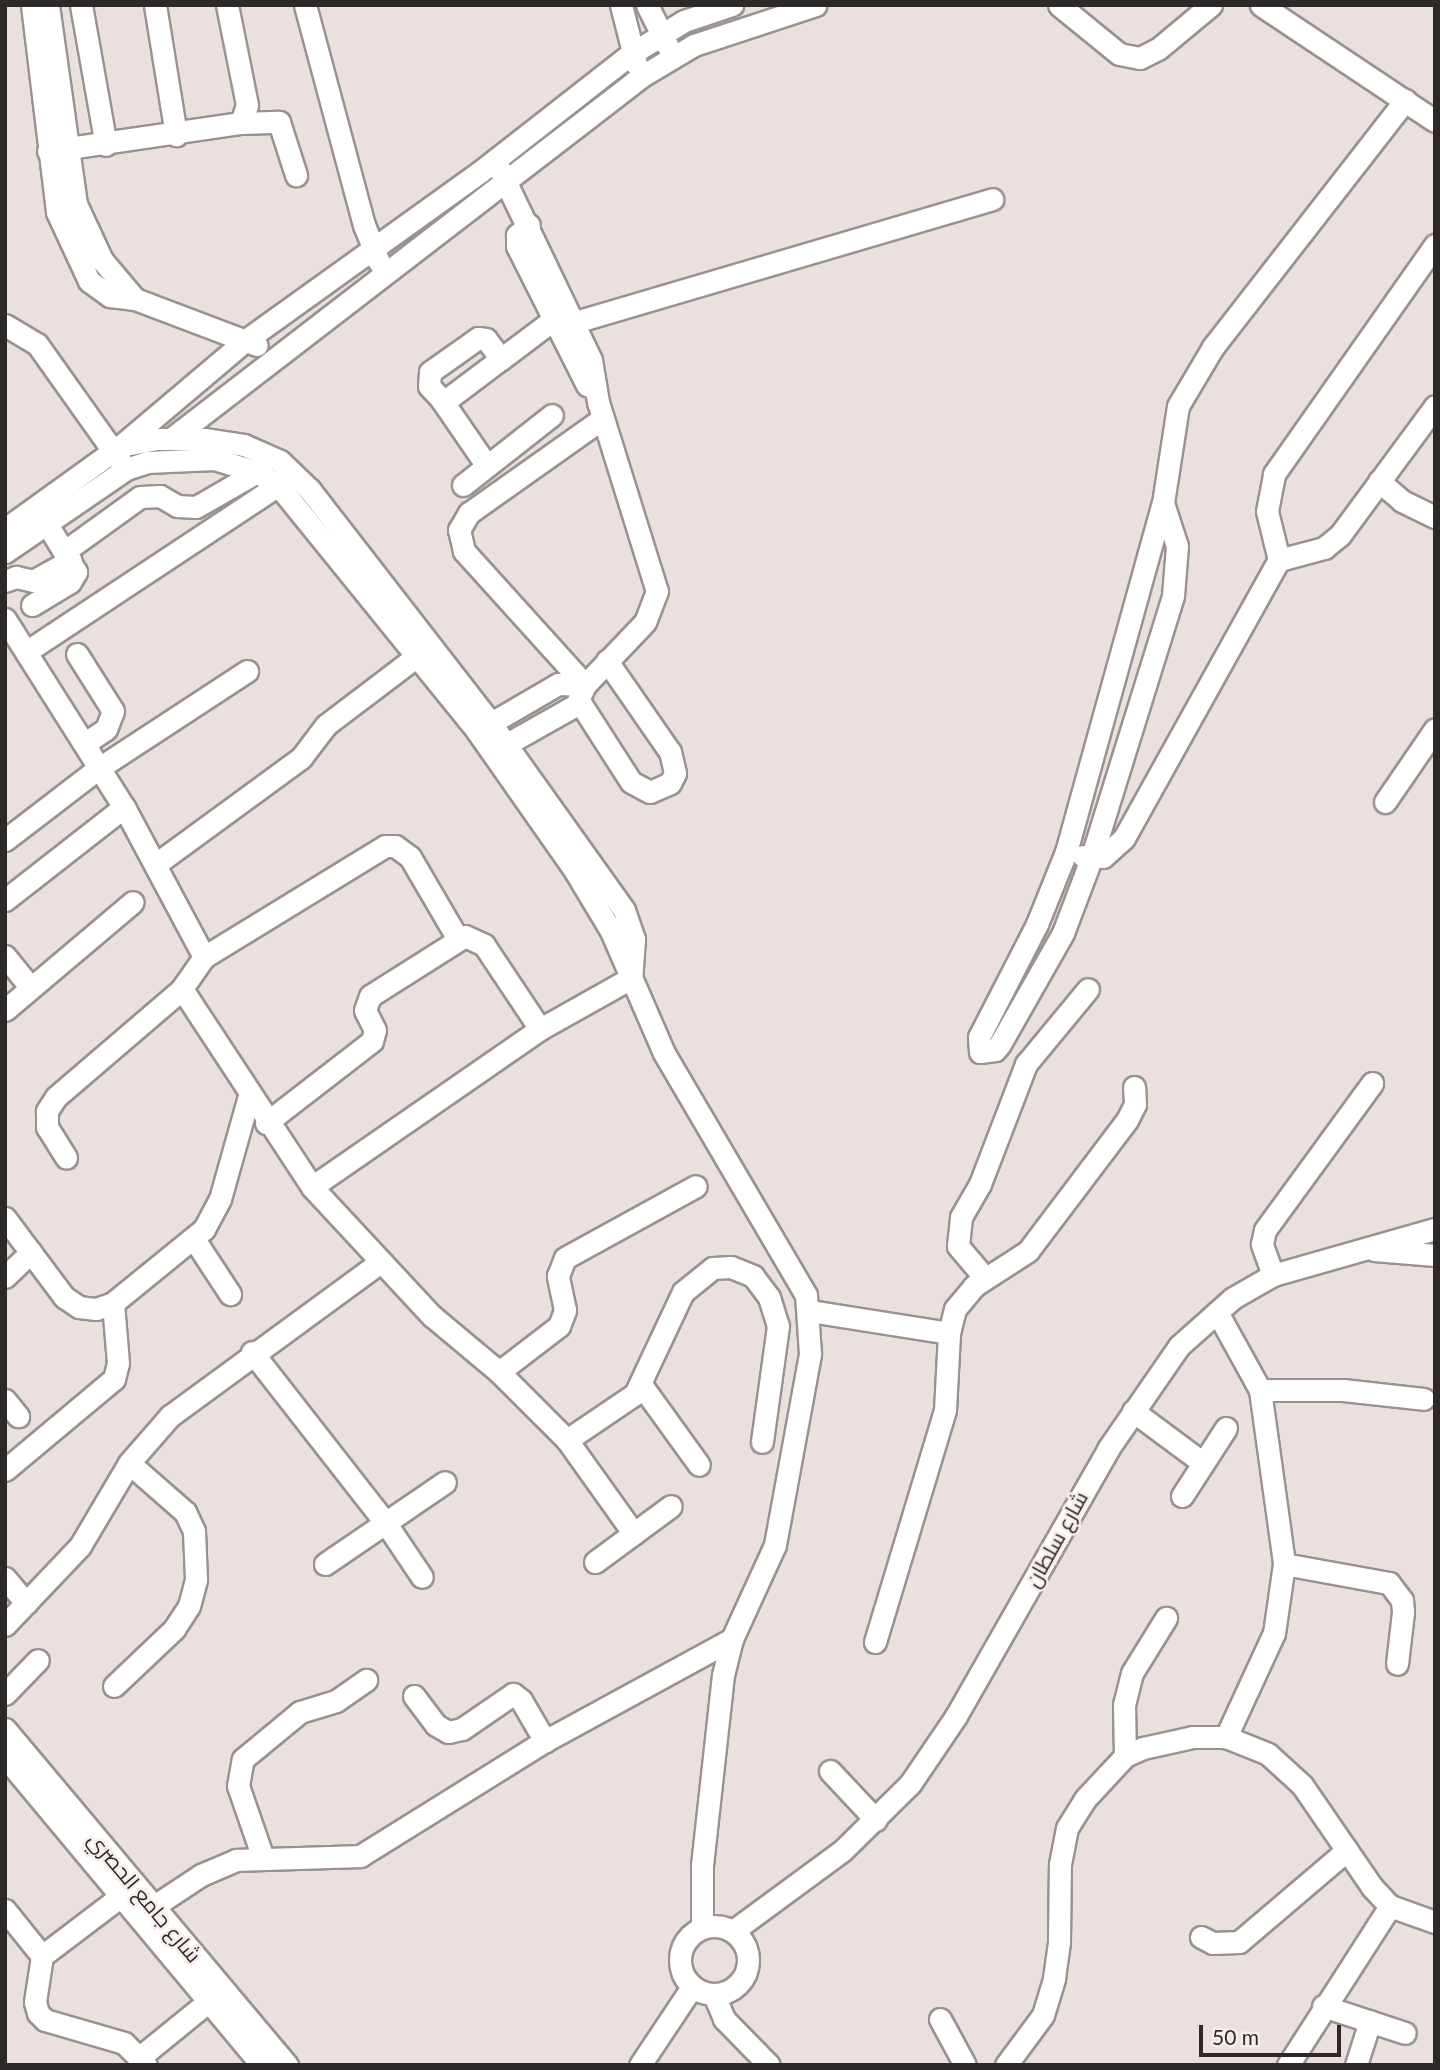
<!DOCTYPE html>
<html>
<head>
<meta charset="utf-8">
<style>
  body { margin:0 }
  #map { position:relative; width:1440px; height:2070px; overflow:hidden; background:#eae1de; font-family:Lato,Cairo,sans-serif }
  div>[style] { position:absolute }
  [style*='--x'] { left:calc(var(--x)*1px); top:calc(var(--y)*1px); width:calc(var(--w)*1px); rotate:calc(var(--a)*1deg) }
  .roads { filter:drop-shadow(2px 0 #9a928f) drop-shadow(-2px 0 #9a928f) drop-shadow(0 2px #9a928f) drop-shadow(0 -2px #9a928f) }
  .minor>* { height:21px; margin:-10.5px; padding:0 10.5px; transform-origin:10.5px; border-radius:10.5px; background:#fff }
  .minor>.ring { margin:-10.5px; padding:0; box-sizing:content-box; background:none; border:21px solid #fff; border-radius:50% }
  span { translate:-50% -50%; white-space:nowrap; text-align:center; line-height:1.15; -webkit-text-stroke:5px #f7eeeb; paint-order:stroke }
  .street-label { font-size:21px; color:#2d2928 }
  .frame { position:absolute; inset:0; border:7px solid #2d2928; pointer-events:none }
  .scale { position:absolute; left:1199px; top:2025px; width:142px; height:32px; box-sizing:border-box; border:4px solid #2d2928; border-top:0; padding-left:9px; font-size:21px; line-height:24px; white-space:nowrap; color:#2d2928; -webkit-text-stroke:5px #f7eeeb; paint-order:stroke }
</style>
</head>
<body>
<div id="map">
  <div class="roads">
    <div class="minor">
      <div style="--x:32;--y:5;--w:209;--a:83.1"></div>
      <div style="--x:57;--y:212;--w:76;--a:65.1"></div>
      <div style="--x:89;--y:281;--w:26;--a:36"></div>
      <div style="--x:110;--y:296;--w:25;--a:7"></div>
      <div style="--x:135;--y:299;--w:130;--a:20.7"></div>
      <div style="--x:48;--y:5;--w:201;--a:82"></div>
      <div style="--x:76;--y:204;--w:62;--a:65.1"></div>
      <div style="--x:102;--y:260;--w:51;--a:49.8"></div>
      <div style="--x:81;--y:5;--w:142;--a:79.9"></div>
      <div style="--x:155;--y:5;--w:132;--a:80.8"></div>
      <div style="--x:305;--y:5;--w:228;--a:75"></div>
      <div style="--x:364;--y:225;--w:40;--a:68"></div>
      <div style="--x:621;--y:5;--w:61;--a:75.7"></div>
      <div style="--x:647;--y:5;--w:45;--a:63.4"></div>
      <div style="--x:1059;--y:5;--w:77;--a:39.2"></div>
      <div style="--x:1119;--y:54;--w:21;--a:11"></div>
      <div style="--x:1140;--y:58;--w:20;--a:-27"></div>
      <div style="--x:1158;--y:49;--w:69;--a:-39.7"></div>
      <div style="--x:1261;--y:5;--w:209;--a:33.7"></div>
      <div style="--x:241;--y:123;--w:38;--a:-2"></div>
      <div style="--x:279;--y:122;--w:56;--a:72.2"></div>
      <div style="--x:48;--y:151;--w:195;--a:-8.3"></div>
      <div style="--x:241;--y:123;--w:19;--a:-72"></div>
      <div style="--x:247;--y:105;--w:102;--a:-101.3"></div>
      <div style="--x:500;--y:170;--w:211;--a:64.4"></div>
      <div style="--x:591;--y:360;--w:43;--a:80.5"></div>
      <div style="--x:598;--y:402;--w:198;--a:72.7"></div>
      <div style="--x:657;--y:591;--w:33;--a:111"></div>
      <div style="--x:645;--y:622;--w:87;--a:133.6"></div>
      <div style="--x:585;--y:685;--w:22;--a:114"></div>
      <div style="--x:576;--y:705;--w:81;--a:150.6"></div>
      <div style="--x:529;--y:225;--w:16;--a:140"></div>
      <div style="--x:517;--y:235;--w:11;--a:90"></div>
      <div style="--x:517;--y:246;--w:156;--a:63.3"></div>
      <div style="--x:575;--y:322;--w:435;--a:-16.4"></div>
      <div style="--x:5;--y:325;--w:37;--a:31"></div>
      <div style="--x:37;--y:344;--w:145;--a:54.6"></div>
      <div style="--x:501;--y:359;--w:25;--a:-127"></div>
      <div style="--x:486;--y:339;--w:8;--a:-173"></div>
      <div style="--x:478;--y:338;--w:59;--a:144.7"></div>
      <div style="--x:430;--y:372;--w:14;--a:94"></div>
      <div style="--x:429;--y:386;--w:18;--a:47"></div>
      <div style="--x:441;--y:399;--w:8;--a:-7"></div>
      <div style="--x:449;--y:398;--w:65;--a:-36.9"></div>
      <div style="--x:501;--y:359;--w:66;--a:-37"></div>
      <div style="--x:441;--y:399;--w:81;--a:55.5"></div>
      <div style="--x:172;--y:438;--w:593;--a:-37.6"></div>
      <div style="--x:642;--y:76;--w:61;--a:-30.8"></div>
      <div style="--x:694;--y:45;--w:128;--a:-18.2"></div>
      <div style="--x:123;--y:444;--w:161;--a:-40.2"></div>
      <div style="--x:246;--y:340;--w:289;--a:-35.7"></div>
      <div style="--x:481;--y:171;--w:190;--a:-38"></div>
      <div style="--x:631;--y:54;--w:62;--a:-31.9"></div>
      <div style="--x:684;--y:21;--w:51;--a:-18.4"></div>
      <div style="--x:1379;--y:481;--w:30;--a:41"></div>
      <div style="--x:1402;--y:501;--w:37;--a:26"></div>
      <div style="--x:463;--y:485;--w:113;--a:-38.2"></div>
      <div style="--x:1163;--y:503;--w:45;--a:72"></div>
      <div style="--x:1177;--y:546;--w:50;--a:94.6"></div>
      <div style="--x:1173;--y:596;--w:275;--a:107.3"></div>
      <div style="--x:1091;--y:859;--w:79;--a:110.7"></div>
      <div style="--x:1063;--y:933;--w:128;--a:119.6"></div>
      <div style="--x:1000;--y:1044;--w:8;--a:130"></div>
      <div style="--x:995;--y:1050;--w:15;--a:172"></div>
      <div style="--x:980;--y:1052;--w:15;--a:-94"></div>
      <div style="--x:979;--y:1037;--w:127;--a:-62.8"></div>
      <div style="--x:1037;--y:924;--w:78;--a:-68.1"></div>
      <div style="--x:1066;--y:852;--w:362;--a:-74.5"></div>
      <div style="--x:1163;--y:503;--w:98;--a:-81.2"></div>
      <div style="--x:1178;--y:406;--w:69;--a:-59.3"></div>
      <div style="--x:1213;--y:347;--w:313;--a:-52.1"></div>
      <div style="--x:5;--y:529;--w:142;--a:-35.8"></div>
      <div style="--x:120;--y:446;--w:37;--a:-11"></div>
      <div style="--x:156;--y:439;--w:48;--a:0"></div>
      <div style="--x:204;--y:439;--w:40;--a:8.5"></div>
      <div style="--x:244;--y:445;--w:39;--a:24"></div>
      <div style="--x:280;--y:461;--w:42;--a:44"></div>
      <div style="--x:310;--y:490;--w:294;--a:52.2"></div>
      <div style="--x:490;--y:722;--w:231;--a:54.5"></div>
      <div style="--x:624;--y:910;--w:31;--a:71"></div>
      <div style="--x:634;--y:939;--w:39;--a:94"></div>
      <div style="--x:631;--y:978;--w:104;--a:150.7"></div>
      <div style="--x:540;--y:1029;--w:277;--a:145.3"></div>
      <div style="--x:65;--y:551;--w:92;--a:-35.8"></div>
      <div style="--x:140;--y:497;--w:20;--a:-3"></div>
      <div style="--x:160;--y:496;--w:20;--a:30"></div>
      <div style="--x:177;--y:506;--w:19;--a:3"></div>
      <div style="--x:196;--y:507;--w:70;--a:-29.8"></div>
      <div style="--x:5;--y:552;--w:147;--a:-34.4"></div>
      <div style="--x:126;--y:469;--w:22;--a:-18"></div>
      <div style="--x:147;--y:462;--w:67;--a:-2.6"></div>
      <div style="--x:214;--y:459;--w:45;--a:16.8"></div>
      <div style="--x:257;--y:472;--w:25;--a:32"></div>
      <div style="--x:278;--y:485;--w:316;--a:51"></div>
      <div style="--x:477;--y:731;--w:171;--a:55"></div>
      <div style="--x:575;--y:871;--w:70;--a:59"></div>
      <div style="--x:611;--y:931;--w:133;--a:66.5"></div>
      <div style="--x:664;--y:1053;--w:281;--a:59.6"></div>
      <div style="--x:806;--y:1295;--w:59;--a:86.1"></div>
      <div style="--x:810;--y:1354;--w:194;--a:100.4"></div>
      <div style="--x:775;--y:1545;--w:103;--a:114.6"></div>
      <div style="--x:732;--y:1639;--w:37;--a:104"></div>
      <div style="--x:723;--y:1675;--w:191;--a:96.3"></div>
      <div style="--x:702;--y:1865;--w:63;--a:90"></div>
      <div style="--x:1279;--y:560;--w:47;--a:-14.9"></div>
      <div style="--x:1324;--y:548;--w:21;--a:-39"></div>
      <div style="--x:1340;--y:535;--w:160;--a:-53.6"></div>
      <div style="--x:5;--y:581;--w:12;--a:-20"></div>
      <div style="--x:16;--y:577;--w:17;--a:13"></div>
      <div style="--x:33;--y:581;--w:43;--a:-28.9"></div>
      <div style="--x:32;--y:605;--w:44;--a:-31.2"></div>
      <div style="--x:70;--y:582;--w:12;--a:-59"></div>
      <div style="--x:76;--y:572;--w:56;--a:-121.1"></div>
      <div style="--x:5;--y:619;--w:222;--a:57.7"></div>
      <div style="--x:124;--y:807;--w:170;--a:61.9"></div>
      <div style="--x:204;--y:957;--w:39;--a:125"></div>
      <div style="--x:182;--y:989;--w:166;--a:139.4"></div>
      <div style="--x:56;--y:1097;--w:17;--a:123"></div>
      <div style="--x:47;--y:1111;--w:16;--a:90"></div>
      <div style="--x:47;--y:1127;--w:36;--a:58"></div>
      <div style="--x:26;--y:652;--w:302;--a:-33.5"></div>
      <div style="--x:77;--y:654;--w:67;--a:57.7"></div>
      <div style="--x:113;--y:711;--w:19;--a:111"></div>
      <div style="--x:106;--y:729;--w:25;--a:146"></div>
      <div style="--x:585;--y:685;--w:181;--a:-132.1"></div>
      <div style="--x:464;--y:551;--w:22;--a:-103"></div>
      <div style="--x:459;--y:530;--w:20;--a:-60"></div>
      <div style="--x:469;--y:513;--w:164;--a:-35.3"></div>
      <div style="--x:579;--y:701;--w:96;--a:57.3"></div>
      <div style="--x:631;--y:782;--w:21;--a:28"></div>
      <div style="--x:650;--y:792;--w:22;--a:-24"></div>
      <div style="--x:670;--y:783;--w:11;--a:-63"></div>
      <div style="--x:675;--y:773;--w:22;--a:-103"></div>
      <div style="--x:670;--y:752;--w:111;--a:-124.7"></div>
      <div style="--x:479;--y:730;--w:91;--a:-30.2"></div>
      <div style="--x:558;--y:684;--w:27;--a:2"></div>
      <div style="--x:1385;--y:802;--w:88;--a:-55.6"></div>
      <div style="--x:5;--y:840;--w:118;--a:-37.5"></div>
      <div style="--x:99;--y:768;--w:177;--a:-33.2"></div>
      <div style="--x:1083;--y:856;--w:20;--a:3"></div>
      <div style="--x:1103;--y:857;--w:28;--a:-42"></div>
      <div style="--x:1124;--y:838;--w:318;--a:-60.9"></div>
      <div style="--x:1279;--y:560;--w:50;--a:-103.8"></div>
      <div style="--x:1267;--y:511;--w:38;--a:-79"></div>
      <div style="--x:1274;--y:474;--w:280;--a:-54.9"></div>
      <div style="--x:156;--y:864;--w:180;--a:-36.2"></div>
      <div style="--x:301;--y:758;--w:41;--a:-52.9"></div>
      <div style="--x:326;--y:725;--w:114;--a:-37.2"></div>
      <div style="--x:5;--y:900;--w:151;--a:-38"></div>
      <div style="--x:5;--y:956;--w:41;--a:50.9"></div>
      <div style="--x:204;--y:957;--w:212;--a:-31.5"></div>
      <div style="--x:385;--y:846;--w:10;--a:0"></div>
      <div style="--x:395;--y:846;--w:19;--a:36"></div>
      <div style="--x:410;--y:857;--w:95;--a:59.7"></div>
      <div style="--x:182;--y:989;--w:237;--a:56.7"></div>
      <div style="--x:312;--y:1187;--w:176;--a:47.1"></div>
      <div style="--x:432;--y:1316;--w:87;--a:39.9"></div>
      <div style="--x:499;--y:1372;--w:96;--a:45"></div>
      <div style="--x:567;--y:1440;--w:115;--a:54.5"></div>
      <div style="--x:5;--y:1010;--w:167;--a:-40.2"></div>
      <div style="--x:266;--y:1123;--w:134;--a:-37.7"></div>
      <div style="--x:372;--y:1041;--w:11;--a:-75"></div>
      <div style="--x:375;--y:1030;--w:22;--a:-117"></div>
      <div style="--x:365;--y:1010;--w:15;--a:-70"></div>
      <div style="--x:370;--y:996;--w:112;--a:-32.3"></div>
      <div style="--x:465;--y:936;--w:21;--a:25"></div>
      <div style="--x:484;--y:945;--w:101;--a:56.3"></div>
      <div style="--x:5;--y:1218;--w:99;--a:53.2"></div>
      <div style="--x:64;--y:1297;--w:18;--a:34"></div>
      <div style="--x:79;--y:1307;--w:17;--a:7"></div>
      <div style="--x:96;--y:1309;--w:18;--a:-19"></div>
      <div style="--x:113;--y:1303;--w:117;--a:-39.1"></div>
      <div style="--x:204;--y:1229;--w:34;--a:-62"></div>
      <div style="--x:220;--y:1199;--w:107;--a:-74.3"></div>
      <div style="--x:194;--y:1239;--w:66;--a:56.8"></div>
      <div style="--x:1374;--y:1250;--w:61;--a:4.7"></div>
      <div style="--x:1273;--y:1275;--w:33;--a:-110"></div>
      <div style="--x:1262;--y:1244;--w:14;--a:-78"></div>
      <div style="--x:1265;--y:1230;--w:182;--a:-53.9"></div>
      <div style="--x:5;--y:1277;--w:36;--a:-44"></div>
      <div style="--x:985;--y:1278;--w:42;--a:-130.2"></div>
      <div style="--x:958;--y:1246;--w:29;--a:-84"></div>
      <div style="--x:961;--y:1217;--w:38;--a:-60"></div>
      <div style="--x:980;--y:1184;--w:129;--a:-69"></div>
      <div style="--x:1026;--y:1064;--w:97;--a:-50.4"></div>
      <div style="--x:810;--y:1311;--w:141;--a:9"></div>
      <div style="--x:1217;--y:1312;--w:89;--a:61.1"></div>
      <div style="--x:1260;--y:1390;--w:176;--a:82.1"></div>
      <div style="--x:1284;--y:1564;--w:70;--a:98.2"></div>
      <div style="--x:1274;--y:1633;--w:115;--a:114.8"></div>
      <div style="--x:252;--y:1352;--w:216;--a:52"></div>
      <div style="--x:385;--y:1522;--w:66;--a:56.1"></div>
      <div style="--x:499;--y:1372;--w:76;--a:-37.5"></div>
      <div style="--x:559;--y:1326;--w:17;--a:-69"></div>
      <div style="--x:565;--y:1310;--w:35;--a:-102"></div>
      <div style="--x:558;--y:1276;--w:19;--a:-69"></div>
      <div style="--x:565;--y:1258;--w:149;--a:-28.8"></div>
      <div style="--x:642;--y:1386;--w:97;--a:54.2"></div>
      <div style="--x:1260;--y:1390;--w:83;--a:0"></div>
      <div style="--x:1343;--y:1390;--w:81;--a:6.3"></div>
      <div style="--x:5;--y:1400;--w:21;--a:51"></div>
      <div style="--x:1133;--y:1411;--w:87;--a:36.6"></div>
      <div style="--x:567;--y:1440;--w:82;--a:-34.1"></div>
      <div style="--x:635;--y:1394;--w:113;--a:-64.8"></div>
      <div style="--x:683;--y:1292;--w:38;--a:-39"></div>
      <div style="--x:713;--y:1268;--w:18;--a:-3"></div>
      <div style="--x:731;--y:1267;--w:24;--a:22"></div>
      <div style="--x:753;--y:1276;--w:26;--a:53"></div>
      <div style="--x:769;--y:1297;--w:30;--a:73"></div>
      <div style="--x:778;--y:1326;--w:117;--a:97.9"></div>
      <div style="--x:5;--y:1470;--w:142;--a:-39.9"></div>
      <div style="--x:114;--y:1379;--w:16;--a:-76"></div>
      <div style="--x:118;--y:1363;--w:60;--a:-94.8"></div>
      <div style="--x:1182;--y:1496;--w:81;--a:-57.1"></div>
      <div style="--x:595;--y:1562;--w:94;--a:-36.4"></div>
      <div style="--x:325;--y:1564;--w:145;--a:-34.3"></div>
      <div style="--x:1284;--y:1564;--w:107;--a:10.3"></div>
      <div style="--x:1389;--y:1583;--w:21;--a:53"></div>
      <div style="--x:1402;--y:1600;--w:12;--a:85"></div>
      <div style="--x:1403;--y:1612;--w:52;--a:96.6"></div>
      <div style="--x:5;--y:1578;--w:33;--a:50"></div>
      <div style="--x:5;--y:1625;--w:109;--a:-46.5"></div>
      <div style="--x:80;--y:1546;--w:96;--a:-59.4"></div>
      <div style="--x:129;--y:1463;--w:62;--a:-48.9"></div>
      <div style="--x:170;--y:1416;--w:259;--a:-36.2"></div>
      <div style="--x:875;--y:1642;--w:242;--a:-73.2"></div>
      <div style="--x:945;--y:1410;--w:77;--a:-87"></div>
      <div style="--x:949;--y:1333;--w:25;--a:-76"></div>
      <div style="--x:955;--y:1309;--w:30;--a:-50"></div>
      <div style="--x:974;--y:1286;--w:64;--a:-32.9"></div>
      <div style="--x:1028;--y:1251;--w:164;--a:-52.9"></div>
      <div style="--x:1127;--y:1120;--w:18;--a:-63"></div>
      <div style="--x:1135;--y:1104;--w:17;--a:-93"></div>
      <div style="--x:114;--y:1686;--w:83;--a:-43.5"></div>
      <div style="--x:174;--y:1629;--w:27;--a:-57"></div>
      <div style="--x:189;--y:1606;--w:28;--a:-75"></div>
      <div style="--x:196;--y:1579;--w:48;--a:-92.4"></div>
      <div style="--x:194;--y:1531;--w:21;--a:-115"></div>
      <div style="--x:185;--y:1512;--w:74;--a:-138.8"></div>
      <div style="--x:5;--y:1694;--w:47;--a:-45.9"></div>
      <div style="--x:414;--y:1696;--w:36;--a:53"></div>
      <div style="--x:436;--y:1725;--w:14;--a:30"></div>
      <div style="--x:448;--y:1732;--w:14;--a:-12"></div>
      <div style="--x:462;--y:1729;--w:62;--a:-34.5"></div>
      <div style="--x:513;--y:1694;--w:10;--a:37"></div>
      <div style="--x:521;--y:1700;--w:48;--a:59.7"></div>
      <div style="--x:5;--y:1729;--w:439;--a:50"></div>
      <div style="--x:1125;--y:1756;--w:51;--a:-91.1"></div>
      <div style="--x:1124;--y:1705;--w:33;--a:-76"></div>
      <div style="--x:1132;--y:1673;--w:65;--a:-58.3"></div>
      <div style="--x:5;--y:1757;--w:401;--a:50.2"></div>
      <div style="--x:830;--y:1771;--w:67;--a:46.8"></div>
      <div style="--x:263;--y:1858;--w:76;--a:-109.1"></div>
      <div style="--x:238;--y:1786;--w:27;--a:-80"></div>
      <div style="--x:243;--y:1759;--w:74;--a:-39.5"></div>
      <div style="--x:300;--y:1712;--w:38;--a:-17"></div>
      <div style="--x:336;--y:1701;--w:37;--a:-35"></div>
      <div style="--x:5;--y:1910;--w:59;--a:51.2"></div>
      <div style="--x:42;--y:1956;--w:47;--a:98.7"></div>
      <div style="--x:35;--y:2002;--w:11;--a:75"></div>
      <div style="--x:38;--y:2013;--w:10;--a:45"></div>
      <div style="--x:45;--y:2020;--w:82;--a:16.2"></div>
      <div style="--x:124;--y:2043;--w:31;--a:45"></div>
      <div style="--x:139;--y:1916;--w:74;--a:-33.5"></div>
      <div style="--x:201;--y:1875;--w:38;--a:-23"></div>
      <div style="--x:236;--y:1860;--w:124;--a:-1.8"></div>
      <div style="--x:360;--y:1856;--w:218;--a:-31.9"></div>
      <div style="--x:545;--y:1741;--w:213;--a:-28.6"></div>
      <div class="ring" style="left:680px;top:1926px;width:47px;height:47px"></div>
      <div style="--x:733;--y:1931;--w:135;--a:-36.3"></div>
      <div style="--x:842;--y:1851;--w:95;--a:-44.6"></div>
      <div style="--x:910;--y:1784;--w:82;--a:-55.9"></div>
      <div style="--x:956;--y:1716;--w:307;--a:-60.3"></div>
      <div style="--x:1108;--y:1449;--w:125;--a:-55.4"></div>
      <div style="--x:1179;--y:1346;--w:72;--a:-41.6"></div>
      <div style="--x:1233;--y:1298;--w:46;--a:-29.9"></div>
      <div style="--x:1273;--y:1275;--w:168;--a:-15.9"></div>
      <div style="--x:1201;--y:1937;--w:13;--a:27"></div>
      <div style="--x:1213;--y:1943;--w:26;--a:-2"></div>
      <div style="--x:1239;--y:1942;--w:142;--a:-40.4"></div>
      <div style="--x:42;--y:1956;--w:99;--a:-37.2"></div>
      <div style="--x:714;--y:1995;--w:26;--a:67"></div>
      <div style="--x:724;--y:2019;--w:64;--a:45.6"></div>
      <div style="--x:1323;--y:2006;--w:86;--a:18.2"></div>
      <div style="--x:940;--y:2019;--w:52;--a:61.5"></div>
      <div style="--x:140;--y:2057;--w:89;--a:-39.1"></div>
      <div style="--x:640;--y:2065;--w:94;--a:-56.3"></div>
      <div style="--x:1006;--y:2065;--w:62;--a:-53.5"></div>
      <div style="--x:1043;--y:2015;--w:39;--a:-73"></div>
      <div style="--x:1054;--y:1978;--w:37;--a:-82"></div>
      <div style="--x:1059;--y:1941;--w:77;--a:-89.3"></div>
      <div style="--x:1060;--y:1864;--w:37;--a:-79"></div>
      <div style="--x:1067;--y:1828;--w:34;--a:-58"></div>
      <div style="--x:1085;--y:1799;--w:59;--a:-47.1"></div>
      <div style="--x:1125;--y:1756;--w:20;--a:-24"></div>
      <div style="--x:1143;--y:1748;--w:51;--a:-12.4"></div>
      <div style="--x:1193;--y:1737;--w:33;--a:0"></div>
      <div style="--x:1226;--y:1737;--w:45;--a:22"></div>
      <div style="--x:1268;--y:1754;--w:46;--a:42.4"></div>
      <div style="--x:1302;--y:1785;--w:124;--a:55.5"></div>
      <div style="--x:1372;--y:1887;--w:26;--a:47"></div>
      <div style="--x:1390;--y:1906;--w:48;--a:19.6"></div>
      <div style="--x:1288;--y:2065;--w:189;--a:-57.3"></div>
      <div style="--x:1356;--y:2065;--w:46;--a:-72.3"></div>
    </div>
  </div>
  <div class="street-label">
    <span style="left:1056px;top:1539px;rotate:-61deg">شارع سلطان</span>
    <span style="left:145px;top:1897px;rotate:50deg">شارع جامع الحصري</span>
  </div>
  <div class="frame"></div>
  <div class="scale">50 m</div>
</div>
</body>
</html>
